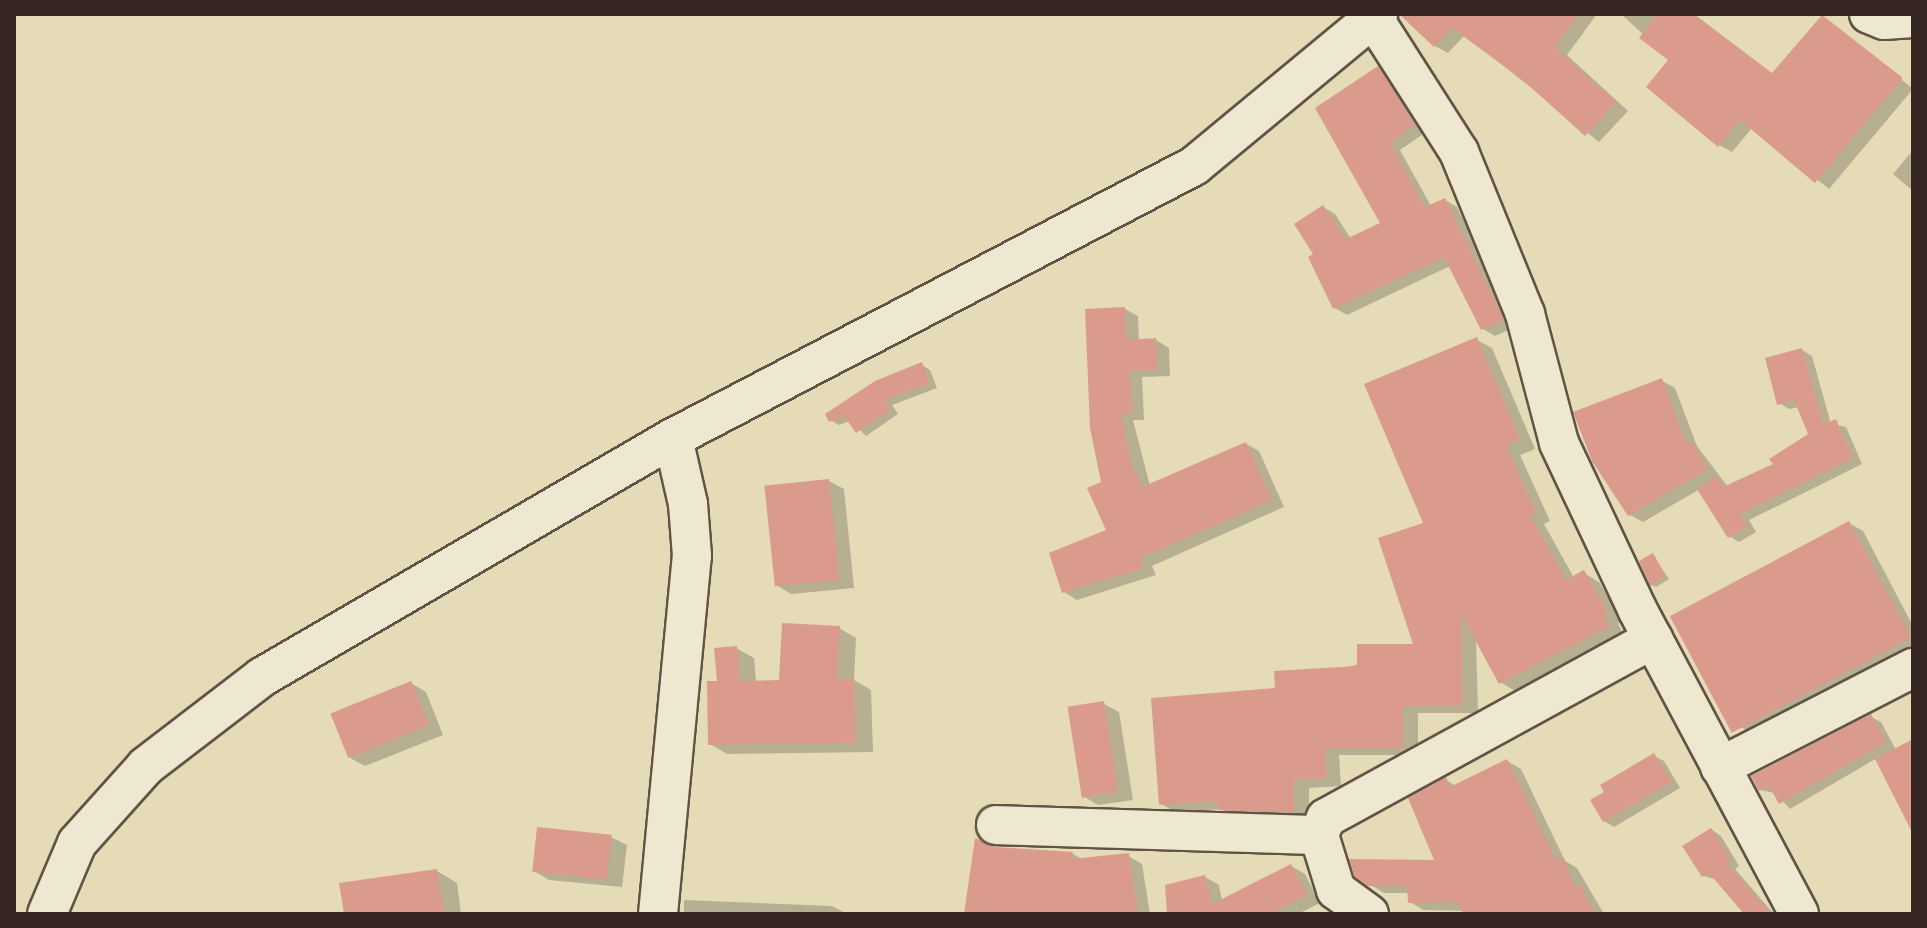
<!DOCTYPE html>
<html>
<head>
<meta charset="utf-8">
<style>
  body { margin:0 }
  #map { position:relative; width:1927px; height:928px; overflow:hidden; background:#e5dbb6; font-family:"EB Garamond",serif }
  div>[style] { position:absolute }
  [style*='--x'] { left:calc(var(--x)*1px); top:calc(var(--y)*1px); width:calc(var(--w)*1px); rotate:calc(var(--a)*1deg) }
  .shadow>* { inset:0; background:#0003 }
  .building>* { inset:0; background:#da9b8d; transform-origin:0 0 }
  .roads { filter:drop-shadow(2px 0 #615346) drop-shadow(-2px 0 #615346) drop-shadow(0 2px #615346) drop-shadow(0 -2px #615346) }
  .minor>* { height:38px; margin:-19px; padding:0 19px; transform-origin:19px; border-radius:19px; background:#eee8d0 }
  span { translate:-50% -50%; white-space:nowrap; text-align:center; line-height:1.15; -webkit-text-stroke:8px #eee8d0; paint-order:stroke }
  .frame { position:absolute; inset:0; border:16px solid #352621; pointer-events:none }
</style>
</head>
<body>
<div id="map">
  <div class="shadow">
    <div style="clip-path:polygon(1420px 14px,1597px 14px,1567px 55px,1628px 111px,1599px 142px,1465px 35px,1448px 53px,1435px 46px)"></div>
    <div style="clip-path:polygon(1621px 14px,1694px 14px,1774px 75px,1835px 25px,1913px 89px,1829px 189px,1752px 128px,1732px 152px,1719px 145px,1671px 60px)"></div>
    <div style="clip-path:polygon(1378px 68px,1390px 75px,1426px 132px,1400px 150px,1431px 206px,1445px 200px,1457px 207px,1515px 327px,1495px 336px,1483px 329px,1450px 266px,1347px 315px,1335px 308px,1316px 255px,1323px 207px,1335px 214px,1351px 239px,1383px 224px)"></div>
    <div style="clip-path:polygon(1913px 150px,1913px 191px,1893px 174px)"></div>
    <div style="clip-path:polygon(1125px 309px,1138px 316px,1139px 341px,1156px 340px,1169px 348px,1170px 376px,1142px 377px,1144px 420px,1133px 420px,1150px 486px,1246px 444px,1259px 451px,1284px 507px,1152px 566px,1156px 575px,1077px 600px,1064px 592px,1109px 531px,1103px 483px)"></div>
    <div style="clip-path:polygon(1477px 340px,1492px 348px,1535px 449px,1520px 455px,1550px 521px,1544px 524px,1574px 578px,1584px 573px,1599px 582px,1622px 621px,1618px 624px,1624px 635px,1515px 691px,1500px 682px,1476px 638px,1478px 713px,1418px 713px,1418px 755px,1339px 755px,1341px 786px,1309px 788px,1309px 820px,1235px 818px,1221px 809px,1176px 812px,1161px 804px,1277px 690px,1415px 646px,1425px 524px)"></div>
    <div style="clip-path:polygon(1802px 350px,1812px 356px,1831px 424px,1846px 427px,1862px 464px,1749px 520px,1756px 532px,1739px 542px,1729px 536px,1700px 489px,1643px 522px,1630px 515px,1662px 381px,1675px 388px,1697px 446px,1728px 487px,1775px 465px,1810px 435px,1799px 407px,1789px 409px,1779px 403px)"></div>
    <div style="clip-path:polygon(922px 365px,930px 370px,937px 388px,892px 405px,898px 414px,866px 436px,850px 421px,839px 425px,830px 420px)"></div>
    <div style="clip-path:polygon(829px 481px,844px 489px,854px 588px,791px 594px,776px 585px)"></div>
    <div style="clip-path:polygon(1849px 523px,1863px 531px,1913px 626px,1913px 649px,1748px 731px,1734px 723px)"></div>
    <div style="clip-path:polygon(1653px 556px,1669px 579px,1656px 587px,1652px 585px)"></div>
    <div style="clip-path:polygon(839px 628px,856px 638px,854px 680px,871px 690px,873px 752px,727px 754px,710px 744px,719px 683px,736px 648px,754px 658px,756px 682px,780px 682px)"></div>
    <div style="clip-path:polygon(411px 683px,426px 692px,443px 735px,365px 766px,350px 758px)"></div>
    <div style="clip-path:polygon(1104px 704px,1119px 712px,1133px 800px,1098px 805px,1083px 796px)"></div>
    <div style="clip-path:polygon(1871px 717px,1881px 722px,1896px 750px,1913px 742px,1913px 823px,1877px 758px,1790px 809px,1775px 793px,1760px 790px)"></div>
    <div style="clip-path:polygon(1654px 756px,1664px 761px,1680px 788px,1614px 827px,1604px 821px)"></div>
    <div style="clip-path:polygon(1507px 761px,1521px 769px,1565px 861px,1577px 868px,1604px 914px,1423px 910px,1410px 902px,1409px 893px,1384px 893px,1369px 884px,1437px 862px,1446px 780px,1456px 786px)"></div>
    <div style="clip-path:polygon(1712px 830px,1721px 836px,1739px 866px,1735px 869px,1774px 914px,1747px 914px,1717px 880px,1704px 876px)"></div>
    <div style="clip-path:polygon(611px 837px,627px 845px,622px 887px,549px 880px,534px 871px)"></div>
    <div style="clip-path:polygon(995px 849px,1073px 854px,1084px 860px,1128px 856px,1142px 864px,1150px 914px,966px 914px)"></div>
    <div style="clip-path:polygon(1291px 866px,1305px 874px,1320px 903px,1298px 914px,1169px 914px,1205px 877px,1219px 885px,1222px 901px)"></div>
    <div style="clip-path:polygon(437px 871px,457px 883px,461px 914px,346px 914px)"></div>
    <div style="clip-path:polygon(684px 900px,832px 906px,847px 914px,684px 914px)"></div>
  </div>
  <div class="building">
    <div style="clip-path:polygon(1399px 14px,1579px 14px,1555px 47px,1616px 102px,1585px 136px,1523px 80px,1452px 28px,1434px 47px)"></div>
    <div style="clip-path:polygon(1657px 14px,1693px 14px,1772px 73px,1822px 15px,1903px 78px,1815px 183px,1740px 120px,1718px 147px,1646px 87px,1668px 60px,1639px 38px)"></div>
    <div style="clip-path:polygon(1378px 66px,1415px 125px,1390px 143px,1425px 207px,1445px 198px,1504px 320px,1481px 330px,1444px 257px,1333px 309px,1308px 257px,1313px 254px,1294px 224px,1323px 205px,1346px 239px,1380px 223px,1315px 108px)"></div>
    <div style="clip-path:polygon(1125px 307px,1127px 340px,1156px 338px,1157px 370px,1129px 371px,1132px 413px,1121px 414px,1131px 463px,1142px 487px,1246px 442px,1272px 500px,1140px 558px,1144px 568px,1062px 593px,1049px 553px,1106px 530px,1087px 488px,1101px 482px,1090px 428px,1085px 309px)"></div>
    <div style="clip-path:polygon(1477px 337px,1520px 440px,1506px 446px,1536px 512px,1530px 515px,1566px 580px,1584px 570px,1608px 612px,1604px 615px,1610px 626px,1499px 684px,1461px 614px,1463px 705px,1403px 706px,1403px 748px,1325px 748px,1326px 778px,1294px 780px,1294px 812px,1218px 810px,1217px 801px,1159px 805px,1151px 698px,1275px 688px,1274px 671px,1357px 666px,1357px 644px,1413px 644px,1378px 538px,1423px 523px,1364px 384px)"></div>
    <div style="clip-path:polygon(1802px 348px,1823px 425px,1836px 419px,1853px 458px,1740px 514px,1747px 526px,1728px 538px,1697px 489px,1717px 476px,1723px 487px,1773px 464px,1769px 459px,1808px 434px,1794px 400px,1777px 405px,1765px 358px)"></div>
    <div style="clip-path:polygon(922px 362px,930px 383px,885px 400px,891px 409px,856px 433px,844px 416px,829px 422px,825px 414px,875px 381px)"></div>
    <div style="clip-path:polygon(1662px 378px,1686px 443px,1690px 440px,1708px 469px,1628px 516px,1592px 461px,1573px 412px)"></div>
    <div style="left:829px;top:479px;width:101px;height:65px;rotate:84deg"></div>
    <div style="left:1849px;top:521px;width:132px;height:203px;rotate:62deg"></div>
    <div style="clip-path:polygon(1653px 553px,1666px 576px,1650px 586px,1639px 561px)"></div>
    <div style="clip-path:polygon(782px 623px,840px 626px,837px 679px,854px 678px,856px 743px,708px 745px,707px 681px,717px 681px,714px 648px,737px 646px,740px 681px,779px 680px)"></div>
    <div style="left:411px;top:681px;width:48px;height:87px;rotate:68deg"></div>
    <div style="left:1104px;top:701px;width:92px;height:37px;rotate:81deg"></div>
    <div style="clip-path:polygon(1871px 714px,1886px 742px,1779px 804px,1769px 786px,1759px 791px,1751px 776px)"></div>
    <div style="clip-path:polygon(1913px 739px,1913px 834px,1875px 759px)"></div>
    <div style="clip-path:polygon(1654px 753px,1672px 782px,1603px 822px,1590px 800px,1604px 792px,1600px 785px)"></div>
    <div style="clip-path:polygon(1507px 759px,1556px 860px,1564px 858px,1574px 887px,1581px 884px,1595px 914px,1463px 914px,1458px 902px,1408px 903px,1407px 886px,1368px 886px,1355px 877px,1349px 859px,1434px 860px,1408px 798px,1446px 777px,1450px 787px)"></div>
    <div style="left:537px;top:827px;width:75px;height:45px;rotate:6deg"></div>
    <div style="clip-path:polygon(1711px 828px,1731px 860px,1726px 863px,1771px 914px,1744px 914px,1709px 873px,1702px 877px,1682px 846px)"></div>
    <div style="clip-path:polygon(975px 838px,995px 847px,1073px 852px,1072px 859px,1129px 853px,1138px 914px,964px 914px)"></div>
    <div style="clip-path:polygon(1291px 864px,1307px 895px,1269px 914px,1167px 914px,1165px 885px,1205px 875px,1212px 904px)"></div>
    <div style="clip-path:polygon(437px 869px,444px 914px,344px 914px,339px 883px)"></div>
  </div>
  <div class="roads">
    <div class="minor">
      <div style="--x:1869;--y:14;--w:16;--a:22"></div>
      <div style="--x:1884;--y:20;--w:29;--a:-4"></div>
      <div style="--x:1374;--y:19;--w:158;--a:57.4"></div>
      <div style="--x:1459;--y:152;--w:175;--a:67.8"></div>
      <div style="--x:1525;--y:314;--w:133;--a:75.2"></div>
      <div style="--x:1559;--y:443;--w:183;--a:64.8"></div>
      <div style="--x:1637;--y:609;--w:345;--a:62"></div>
      <div style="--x:1720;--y:767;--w:217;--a:-27.2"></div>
      <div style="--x:996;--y:825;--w:323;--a:1.8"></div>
      <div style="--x:47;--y:914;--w:77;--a:-67.1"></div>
      <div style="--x:77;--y:843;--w:103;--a:-48.1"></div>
      <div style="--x:146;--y:766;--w:146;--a:-37.5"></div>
      <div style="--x:262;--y:677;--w:475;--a:-30.2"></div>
      <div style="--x:673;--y:438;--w:588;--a:-27.57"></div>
      <div style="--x:1194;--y:166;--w:239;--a:-39.6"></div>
      <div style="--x:658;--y:914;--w:360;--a:-84.6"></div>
      <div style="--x:692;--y:556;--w:52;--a:-94.4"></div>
      <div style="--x:688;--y:504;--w:68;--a:-102.8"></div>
      <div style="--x:1369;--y:914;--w:41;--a:-144"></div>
      <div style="--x:1336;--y:890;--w:58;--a:-107.2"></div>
      <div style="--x:1319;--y:835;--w:18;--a:-68"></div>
      <div style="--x:1326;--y:818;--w:373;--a:-28.7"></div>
    </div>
  </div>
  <div class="frame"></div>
</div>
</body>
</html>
